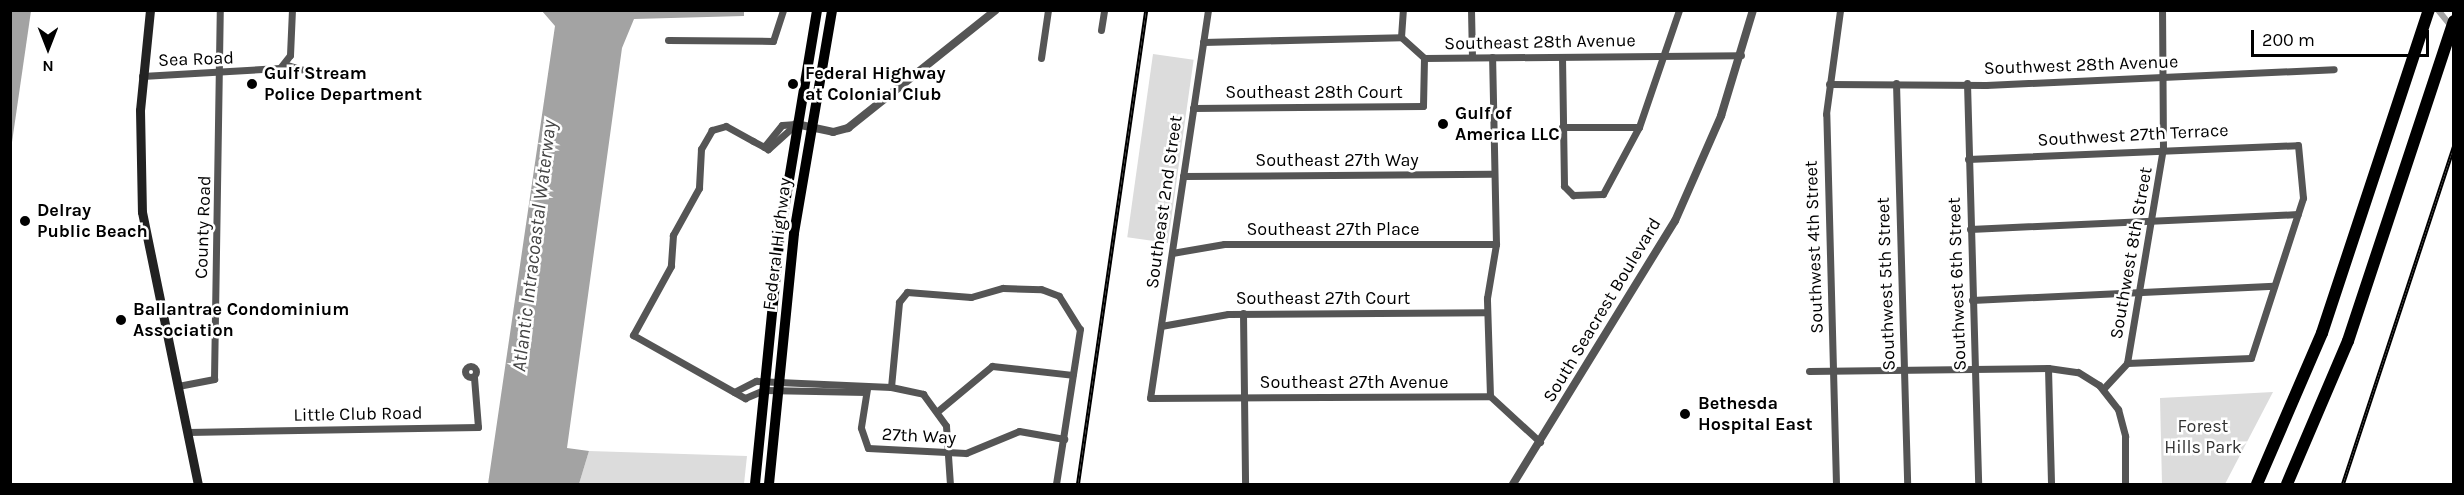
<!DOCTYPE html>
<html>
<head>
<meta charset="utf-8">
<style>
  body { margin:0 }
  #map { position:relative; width:2464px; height:495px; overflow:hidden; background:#fff; font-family:Karla,sans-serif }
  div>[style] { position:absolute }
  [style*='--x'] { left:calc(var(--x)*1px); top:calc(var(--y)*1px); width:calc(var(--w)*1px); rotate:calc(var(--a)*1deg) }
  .green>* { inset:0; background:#dcdcdc; transform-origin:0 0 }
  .water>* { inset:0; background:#a3a3a3 }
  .canal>* { height:6px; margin:-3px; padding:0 3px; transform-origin:3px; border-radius:3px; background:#a3a3a3 }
  .minor>* { height:7px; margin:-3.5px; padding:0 3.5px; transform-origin:3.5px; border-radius:3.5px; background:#555 }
  .minor>.ring { margin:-3.5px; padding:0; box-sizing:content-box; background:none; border:7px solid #555; border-radius:50% }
  .tertiary>* { height:8px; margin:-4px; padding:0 4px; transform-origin:4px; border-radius:4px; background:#555 }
  .secondary>* { height:9px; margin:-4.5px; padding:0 4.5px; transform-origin:4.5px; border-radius:4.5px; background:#222 }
  .primary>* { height:10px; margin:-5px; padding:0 5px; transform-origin:5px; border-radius:5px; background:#000 }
  .motorway>* { height:12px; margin:-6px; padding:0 6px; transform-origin:6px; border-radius:6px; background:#000 }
  .rail>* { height:4px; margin-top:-2px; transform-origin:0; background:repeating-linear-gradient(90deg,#fff 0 4.5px,#000 0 9px); box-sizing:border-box; border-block:2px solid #000 }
  .dots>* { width:16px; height:16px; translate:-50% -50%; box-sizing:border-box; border:3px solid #fff; border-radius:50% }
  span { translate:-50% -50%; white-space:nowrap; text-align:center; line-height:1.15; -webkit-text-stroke:5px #fff; paint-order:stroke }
  .street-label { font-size:18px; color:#000 }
  .poi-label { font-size:18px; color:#000; font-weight:700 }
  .left { translate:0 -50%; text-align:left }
  .park-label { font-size:18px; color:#333 }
  .water-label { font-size:20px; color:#444; font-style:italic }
  .frame { position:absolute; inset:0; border:12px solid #000; pointer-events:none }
  .north { position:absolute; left:18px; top:18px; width:60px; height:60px; -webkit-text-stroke:4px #fff; paint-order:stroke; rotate:180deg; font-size:16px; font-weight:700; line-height:24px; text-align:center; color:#000 }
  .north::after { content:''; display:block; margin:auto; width:21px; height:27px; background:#000; clip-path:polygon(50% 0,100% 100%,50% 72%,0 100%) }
  .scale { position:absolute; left:2251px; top:30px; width:178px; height:27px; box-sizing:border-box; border:3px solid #000; border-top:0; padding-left:8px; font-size:18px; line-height:21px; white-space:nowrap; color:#000; -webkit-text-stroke:4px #fff; paint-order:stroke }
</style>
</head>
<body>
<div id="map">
  <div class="green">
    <div style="left:1153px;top:54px;width:41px;height:185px;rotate:8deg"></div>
    <div style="clip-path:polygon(2273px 392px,2225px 484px,2162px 484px,2160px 398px)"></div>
    <div style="clip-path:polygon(589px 451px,747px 456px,744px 484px,579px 484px)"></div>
  </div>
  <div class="water">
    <div style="clip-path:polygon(11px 10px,31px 11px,11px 149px,10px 11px)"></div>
    <div style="clip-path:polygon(542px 11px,744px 10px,744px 16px,634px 19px,622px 48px,567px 448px,589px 451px,579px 484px,488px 484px,555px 26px)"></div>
  </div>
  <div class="canal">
    <div style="--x:2438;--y:10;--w:21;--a:51"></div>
  </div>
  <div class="minor">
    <div style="--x:1208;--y:10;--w:392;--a:98.5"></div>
    <div style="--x:1150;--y:398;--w:340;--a:-0.3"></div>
    <div style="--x:1490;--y:396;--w:68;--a:42.6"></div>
    <div style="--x:1471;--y:10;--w:47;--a:88.8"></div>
    <div style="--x:1101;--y:30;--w:20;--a:-81"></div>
    <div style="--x:1401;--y:37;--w:31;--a:42"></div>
    <div style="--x:1424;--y:58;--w:317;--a:-0.5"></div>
    <div style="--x:1401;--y:37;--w:27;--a:-86"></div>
    <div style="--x:668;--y:40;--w:105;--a:0.5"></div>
    <div style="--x:773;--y:41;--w:33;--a:-72"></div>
    <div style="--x:1203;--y:42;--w:198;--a:-1.4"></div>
    <div style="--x:1562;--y:57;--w:129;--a:89.1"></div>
    <div style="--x:1564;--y:186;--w:13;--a:45"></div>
    <div style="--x:1573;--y:195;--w:30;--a:-2"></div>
    <div style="--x:1603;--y:194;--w:76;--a:-61.8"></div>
    <div style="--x:1639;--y:127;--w:124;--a:-71.1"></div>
    <div style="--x:1041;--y:58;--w:49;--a:-81.7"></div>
    <div style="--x:284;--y:64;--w:38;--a:17"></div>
    <div style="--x:142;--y:76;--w:138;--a:-3.3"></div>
    <div style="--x:280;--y:68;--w:16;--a:-52"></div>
    <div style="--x:290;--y:55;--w:45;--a:-87.5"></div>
    <div style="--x:1896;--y:83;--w:401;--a:88.4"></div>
    <div style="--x:1967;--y:83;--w:401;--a:88.4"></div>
    <div style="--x:1829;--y:84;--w:157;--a:0.4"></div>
    <div style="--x:1986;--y:85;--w:348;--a:-2.6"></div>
    <div style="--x:1193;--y:108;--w:230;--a:-0.5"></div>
    <div style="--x:1423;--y:106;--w:48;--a:-88.8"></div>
    <div style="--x:1562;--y:127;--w:77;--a:0"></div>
    <div style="--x:764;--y:147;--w:28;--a:-51"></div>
    <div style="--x:782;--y:125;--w:14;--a:-4"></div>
    <div style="--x:796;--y:124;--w:38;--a:138"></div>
    <div style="--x:768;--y:149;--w:17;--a:-152"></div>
    <div style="--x:753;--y:141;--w:31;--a:-151"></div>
    <div style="--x:726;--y:126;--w:15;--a:164"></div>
    <div style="--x:712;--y:130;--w:22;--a:120"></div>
    <div style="--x:701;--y:149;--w:39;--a:93"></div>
    <div style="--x:699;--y:188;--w:54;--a:119"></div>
    <div style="--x:673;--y:235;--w:31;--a:94"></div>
    <div style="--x:671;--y:266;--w:79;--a:118.8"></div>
    <div style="--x:633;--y:335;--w:129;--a:29.4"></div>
    <div style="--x:745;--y:398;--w:21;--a:-23"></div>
    <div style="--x:764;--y:390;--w:102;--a:1.1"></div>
    <div style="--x:1968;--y:159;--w:330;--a:-2.4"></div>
    <div style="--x:2298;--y:145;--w:53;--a:84.6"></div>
    <div style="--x:2303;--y:198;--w:168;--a:108"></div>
    <div style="--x:2251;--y:358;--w:124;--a:177.7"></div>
    <div style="--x:1183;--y:176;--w:308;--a:-0.4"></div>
    <div style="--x:1970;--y:229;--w:328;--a:-2.6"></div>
    <div style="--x:1172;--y:253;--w:53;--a:-9.8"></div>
    <div style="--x:1224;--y:244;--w:272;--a:0"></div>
    <div style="--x:1972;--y:300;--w:302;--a:-2.7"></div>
    <div style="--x:1243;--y:313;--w:171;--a:89.3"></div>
    <div style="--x:1161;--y:326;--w:68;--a:-10.2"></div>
    <div style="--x:1228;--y:314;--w:259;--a:-0.4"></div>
    <div class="ring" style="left:465.5px;top:366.5px;width:4px;height:4px"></div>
    <div style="--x:2048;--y:368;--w:116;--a:88.5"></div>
    <div style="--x:1809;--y:371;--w:239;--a:-0.7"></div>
    <div style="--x:2048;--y:368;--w:30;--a:8"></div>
    <div style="--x:2078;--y:372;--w:25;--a:32"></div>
    <div style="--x:2099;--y:385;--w:31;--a:52"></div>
    <div style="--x:2118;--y:409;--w:28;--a:75"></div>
    <div style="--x:2125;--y:436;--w:48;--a:90"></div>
    <div style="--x:178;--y:386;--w:37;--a:-11"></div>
    <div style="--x:214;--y:379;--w:369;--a:-89.1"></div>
    <div style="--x:891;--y:387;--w:85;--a:-84.6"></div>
    <div style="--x:899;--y:302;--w:13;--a:-51"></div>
    <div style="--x:907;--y:292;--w:64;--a:4.5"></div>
    <div style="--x:971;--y:297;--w:33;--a:-16"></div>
    <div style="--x:1003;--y:288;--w:38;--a:2"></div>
    <div style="--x:1041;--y:289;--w:19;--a:21"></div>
    <div style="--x:1059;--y:296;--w:39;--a:58"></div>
    <div style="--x:1080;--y:329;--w:157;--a:98.8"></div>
    <div style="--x:867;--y:389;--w:39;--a:99"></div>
    <div style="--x:861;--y:428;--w:21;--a:71"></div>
    <div style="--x:868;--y:448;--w:98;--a:2.9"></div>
    <div style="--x:966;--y:453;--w:57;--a:-22.5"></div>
    <div style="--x:1019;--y:431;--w:46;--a:10.1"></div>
    <div style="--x:2103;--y:389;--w:35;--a:-47"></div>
    <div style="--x:2127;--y:363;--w:217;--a:-80.5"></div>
    <div style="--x:2163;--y:149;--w:139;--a:-90.4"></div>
    <div style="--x:734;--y:392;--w:25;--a:-27"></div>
    <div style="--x:756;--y:381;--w:135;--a:2.5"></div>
    <div style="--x:891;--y:387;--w:33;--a:12"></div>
    <div style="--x:923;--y:394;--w:39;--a:54"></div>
    <div style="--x:946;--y:426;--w:58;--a:86.1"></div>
    <div style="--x:1490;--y:396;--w:98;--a:-91.8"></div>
    <div style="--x:1487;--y:298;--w:55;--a:-80.5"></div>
    <div style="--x:1496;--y:244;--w:187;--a:-91.2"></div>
    <div style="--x:939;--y:410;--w:69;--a:-39.7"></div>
    <div style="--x:992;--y:366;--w:81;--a:6.3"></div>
    <div style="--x:188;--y:432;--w:290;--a:-1"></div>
    <div style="--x:478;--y:427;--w:50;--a:-94.6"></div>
    <div style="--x:1836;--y:484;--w:370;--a:-91.5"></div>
    <div style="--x:1826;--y:114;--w:105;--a:-82.3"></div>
  </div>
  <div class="tertiary">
    <div style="--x:796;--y:124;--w:38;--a:12"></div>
    <div style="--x:833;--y:132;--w:16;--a:-15"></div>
    <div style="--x:848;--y:128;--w:189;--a:-38.6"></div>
    <div style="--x:1513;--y:484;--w:309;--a:-58.4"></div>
    <div style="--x:1675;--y:221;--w:115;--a:-66.3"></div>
    <div style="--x:1721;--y:116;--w:111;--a:-73.2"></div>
  </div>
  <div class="secondary">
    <div style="--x:150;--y:10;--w:100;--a:95.7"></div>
    <div style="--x:140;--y:110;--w:102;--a:88.9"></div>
    <div style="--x:142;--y:212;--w:278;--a:78.4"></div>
  </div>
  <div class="primary">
    <div style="--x:755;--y:484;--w:251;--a:-84.3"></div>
    <div style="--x:780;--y:234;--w:227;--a:-80.6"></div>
    <div style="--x:769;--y:484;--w:252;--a:-84.3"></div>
    <div style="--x:794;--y:233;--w:226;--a:-80.3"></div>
  </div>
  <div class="motorway">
    <div style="--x:2257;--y:484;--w:164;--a:-66.7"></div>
    <div style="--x:2322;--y:333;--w:340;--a:-71.7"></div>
    <div style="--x:2287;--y:484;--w:155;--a:-66.9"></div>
    <div style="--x:2348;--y:341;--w:337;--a:-71.7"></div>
  </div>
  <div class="rail">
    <div style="--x:1078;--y:484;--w:479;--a:-81.8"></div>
    <div style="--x:2343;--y:484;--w:355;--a:-71.8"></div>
  </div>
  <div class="dots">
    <div style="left:252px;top:84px;background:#000"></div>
    <div style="left:793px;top:84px;background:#000"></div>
    <div style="left:1443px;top:124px;background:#000"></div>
    <div style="left:25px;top:221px;background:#000"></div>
    <div style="left:121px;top:320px;background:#000"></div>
    <div style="left:1685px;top:414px;background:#000"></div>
  </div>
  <div class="street-label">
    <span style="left:1540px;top:42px;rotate:-1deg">Southeast 28th Avenue</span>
    <span style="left:196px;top:59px;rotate:-2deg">Sea Road</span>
    <span style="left:2081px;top:65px;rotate:-2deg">Southwest 28th Avenue</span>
    <span style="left:1314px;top:92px">Southeast 28th Court</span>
    <span style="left:2133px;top:135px;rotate:-3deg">Southwest 27th Terrace</span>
    <span style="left:1337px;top:160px">Southeast 27th Way</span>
    <span style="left:1164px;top:202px;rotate:-82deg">Southeast 2nd Street</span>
    <span style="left:203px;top:227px;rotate:-88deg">County Road</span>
    <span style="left:1333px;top:229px">Southeast 27th Place</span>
    <span style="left:777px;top:244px;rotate:-83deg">Federal Highway</span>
    <span style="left:1814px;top:247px;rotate:-92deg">Southwest 4th Street</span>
    <span style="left:2131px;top:253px;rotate:-80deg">Southwest 8th Street</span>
    <span style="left:1886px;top:284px;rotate:-92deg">Southwest 5th Street</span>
    <span style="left:1957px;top:284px;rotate:-92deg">Southwest 6th Street</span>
    <span style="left:1323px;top:298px">Southeast 27th Court</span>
    <span style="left:1602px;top:310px;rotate:-59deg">South Seacrest Boulevard</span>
    <span style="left:1354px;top:382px">Southeast 27th Avenue</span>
    <span style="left:358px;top:414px;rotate:-1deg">Little Club Road</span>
    <span style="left:919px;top:436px;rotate:3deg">27th Way</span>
  </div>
  <div class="poi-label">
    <span class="left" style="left:264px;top:84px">Gulf Stream<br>Police Department</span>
    <span class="left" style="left:805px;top:84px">Federal Highway<br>at Colonial Club</span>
    <span class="left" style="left:1455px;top:124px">Gulf of<br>America LLC</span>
    <span class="left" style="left:37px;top:221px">Delray<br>Public Beach</span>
    <span class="left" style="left:133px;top:320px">Ballantrae Condominium<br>Association</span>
    <span class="left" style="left:1698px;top:414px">Bethesda<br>Hospital East</span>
  </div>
  <div class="park-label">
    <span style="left:2203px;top:437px">Forest<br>Hills Park</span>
  </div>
  <div class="water-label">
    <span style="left:534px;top:246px;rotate:-83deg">Atlantic Intracoastal Waterway</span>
  </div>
  <div class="frame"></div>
  <div class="north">N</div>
  <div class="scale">200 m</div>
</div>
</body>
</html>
